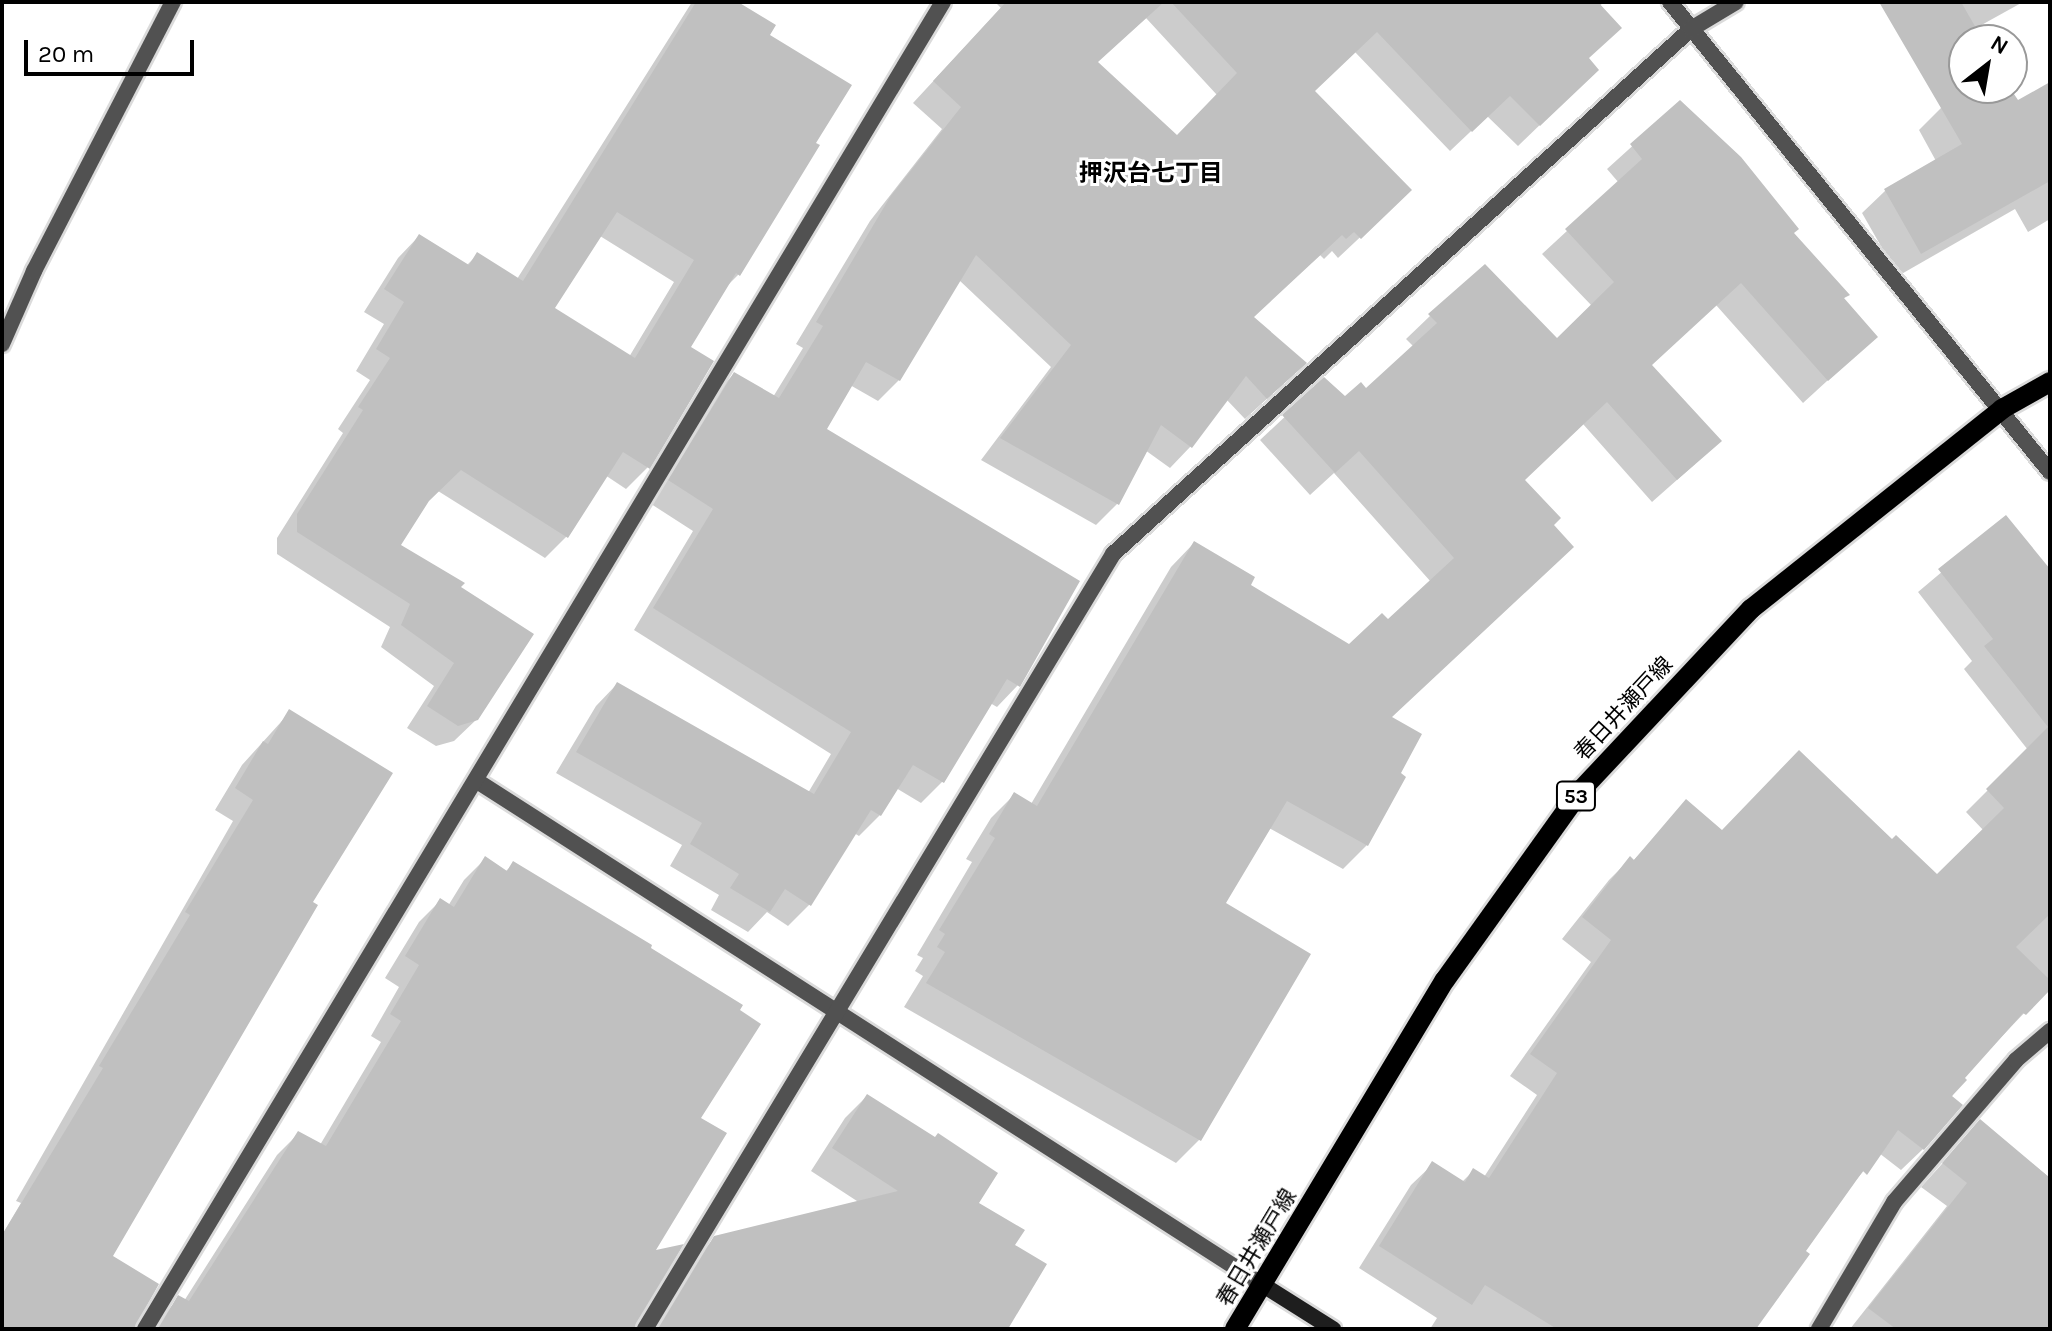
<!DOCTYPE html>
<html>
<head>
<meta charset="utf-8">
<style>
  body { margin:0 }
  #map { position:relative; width:2052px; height:1331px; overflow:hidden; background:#fff; font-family:Karla,"Noto Sans JP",sans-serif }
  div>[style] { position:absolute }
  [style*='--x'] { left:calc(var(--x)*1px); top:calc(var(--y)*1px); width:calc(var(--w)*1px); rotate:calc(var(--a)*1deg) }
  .shadow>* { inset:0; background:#0003 }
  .building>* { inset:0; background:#c0c0c0 }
  .roads { filter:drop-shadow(2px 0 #dbdbdb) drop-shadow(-2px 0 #dbdbdb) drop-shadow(0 2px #dbdbdb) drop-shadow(0 -2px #dbdbdb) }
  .lane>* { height:16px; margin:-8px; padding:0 8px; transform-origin:8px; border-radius:8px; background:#515151 }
  .street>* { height:16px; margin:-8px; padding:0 8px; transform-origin:8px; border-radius:8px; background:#515151 }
  .secondary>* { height:16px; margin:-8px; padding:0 8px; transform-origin:8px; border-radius:8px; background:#1e1e1e }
  .primary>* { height:20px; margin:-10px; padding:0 10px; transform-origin:10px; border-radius:10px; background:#000 }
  span { translate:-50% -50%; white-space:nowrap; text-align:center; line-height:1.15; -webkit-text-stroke:6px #fff; paint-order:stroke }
  .shield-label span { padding:2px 6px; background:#fff; border:2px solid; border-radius:6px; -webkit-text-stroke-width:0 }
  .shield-label { font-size:20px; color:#000; font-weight:700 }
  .street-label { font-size:22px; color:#000 }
  .neighbourhood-label { font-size:24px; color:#000; font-weight:700 }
  .frame { position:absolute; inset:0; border:4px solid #000; pointer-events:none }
  .north { position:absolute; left:1948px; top:24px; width:80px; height:80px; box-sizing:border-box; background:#fff; border:2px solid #999; border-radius:50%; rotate:31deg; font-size:22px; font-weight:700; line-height:32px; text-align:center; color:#000 }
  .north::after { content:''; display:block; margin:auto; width:28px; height:36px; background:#000; clip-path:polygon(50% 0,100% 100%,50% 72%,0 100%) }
  .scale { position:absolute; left:24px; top:40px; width:170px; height:36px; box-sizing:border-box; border:4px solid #000; border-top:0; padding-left:10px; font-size:24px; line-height:28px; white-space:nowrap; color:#000; -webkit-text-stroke:6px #fff; paint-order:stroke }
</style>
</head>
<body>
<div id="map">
  <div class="shadow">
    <div style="clip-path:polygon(evenodd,692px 2px,734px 2px,767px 36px,739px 274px,723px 290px,688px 348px,648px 467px,626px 489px,605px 475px,566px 537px,545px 558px,438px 491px,426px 502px,398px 545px,458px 588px,477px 719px,454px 741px,436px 746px,407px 728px,434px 686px,381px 647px,390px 627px,277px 554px,277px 538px,343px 433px,338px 429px,370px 380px,356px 371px,384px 324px,364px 312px,398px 258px,419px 236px,466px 266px,477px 255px,517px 279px,692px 2px,600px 236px,674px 282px,629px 357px,553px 308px,600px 236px)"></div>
    <div style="clip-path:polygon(evenodd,995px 2px,1602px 2px,1575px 91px,1518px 146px,1487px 116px,1450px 151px,1354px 51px,1313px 91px,1388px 211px,1338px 258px,1332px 251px,1324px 259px,1320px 255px,1252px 317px,1283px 384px,1245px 419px,1226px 399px,1191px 446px,1170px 468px,1145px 450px,1117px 504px,1096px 525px,981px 460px,1051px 367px,959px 280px,899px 380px,878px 401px,850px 385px,825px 429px,1018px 685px,997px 707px,990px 703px,942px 782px,921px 803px,896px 788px,880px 815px,859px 836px,854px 833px,809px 905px,788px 926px,767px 912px,748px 932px,711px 910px,719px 895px,670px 866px,682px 845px,556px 773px,596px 706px,617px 684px,808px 793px,831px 754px,634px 630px,693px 531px,648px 502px,713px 395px,734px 374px,773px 397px,803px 348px,796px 344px,870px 221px,942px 129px,913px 103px,1001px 8px,995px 2px,1146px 18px,1217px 95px,1177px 137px,1096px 63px,1146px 18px)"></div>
    <div style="clip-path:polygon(1914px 2px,2023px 2px,1940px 48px)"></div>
    <div style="clip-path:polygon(2050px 84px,2050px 219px,2028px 232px,2015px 209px,1898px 276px,1862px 213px,1885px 191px,1936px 161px,1919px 130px,1942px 107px,1972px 88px,2008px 88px,2017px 103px)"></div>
    <div style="clip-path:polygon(1680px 103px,1847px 295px,1843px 299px,1875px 337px,1803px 403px,1716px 305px,1650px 366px,1695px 464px,1652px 502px,1583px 424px,1523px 481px,1390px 718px,1398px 774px,1367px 845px,1343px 869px,1269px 828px,1223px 904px,1200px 1139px,1176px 1163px,904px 1007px,923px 976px,915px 971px,923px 958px,917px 955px,972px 862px,966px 859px,991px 818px,1015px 794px,1031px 804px,1171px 567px,1194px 543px,1248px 585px,1350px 646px,1388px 622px,1431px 582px,1334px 473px,1310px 495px,1260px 440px,1324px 380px,1346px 399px,1366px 391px,1414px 347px,1406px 339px,1430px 316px,1557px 340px,1592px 306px,1542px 254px,1619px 183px,1607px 169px)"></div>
    <div style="clip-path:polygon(2006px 518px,2050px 573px,2050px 986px,1962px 1078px,1923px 1149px,1901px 1170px,1879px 1153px,1843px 1195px,1749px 1329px,1430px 1329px,1437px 1318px,1359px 1268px,1411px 1185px,1433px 1164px,1462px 1182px,1473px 1171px,1484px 1177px,1537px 1095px,1510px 1076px,1591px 962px,1562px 939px,1609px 880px,1630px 859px,1633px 861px,1686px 802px,1722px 832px,1892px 842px,1937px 877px,1984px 831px,1966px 812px,2028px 750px,1964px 669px,1972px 661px,1918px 592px)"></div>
    <div style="clip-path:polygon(290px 712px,311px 903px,110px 1256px,128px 1329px,2px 1329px,2px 1235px,21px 1203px,16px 1201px,233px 821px,215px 810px,242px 765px)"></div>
    <div style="clip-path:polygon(485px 859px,505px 872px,513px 864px,698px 1118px,609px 1329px,151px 1329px,179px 1298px,184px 1301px,277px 1155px,299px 1133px,320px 1145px,381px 1042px,371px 1036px,399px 987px,385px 978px,419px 922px,440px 901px,448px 906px,464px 880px)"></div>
    <div style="clip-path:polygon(867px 1096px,976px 1203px,1013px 1246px,1006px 1329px,651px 1329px,692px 1261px,715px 1238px,860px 1203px,811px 1171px,845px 1118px)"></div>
    <div style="clip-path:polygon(1980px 1122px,2050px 1178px,2050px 1329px,1850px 1329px,1947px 1206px,1921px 1187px)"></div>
  </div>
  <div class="building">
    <div style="clip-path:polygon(evenodd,696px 2px,738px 2px,776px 25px,770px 35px,852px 85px,816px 143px,820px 145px,740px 276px,736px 273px,691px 347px,714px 361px,650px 469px,623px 452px,568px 538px,461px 470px,429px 501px,401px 545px,465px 583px,461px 587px,534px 634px,478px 720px,458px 726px,427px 706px,454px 663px,401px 625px,410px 604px,297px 532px,297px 514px,363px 410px,358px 407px,390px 358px,376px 349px,404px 302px,384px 289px,419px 234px,469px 265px,477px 252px,523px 281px,696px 2px,617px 212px,694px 260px,635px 358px,555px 308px,617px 212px)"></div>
    <div style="clip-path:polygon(1006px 2px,1164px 2px,1098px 62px,1177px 135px,1237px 73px,1171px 2px,1598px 2px,1622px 28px,1589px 58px,1599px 70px,1540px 126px,1510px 96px,1472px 132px,1377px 32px,1315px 91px,1412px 190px,1361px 239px,1354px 232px,1346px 239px,1342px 235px,1254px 317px,1307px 363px,1267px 399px,1246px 376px,1192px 448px,1161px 425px,1119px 505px,1000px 438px,1071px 345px,976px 255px,900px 381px,866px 362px,827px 429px,1080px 581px,1020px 687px,1007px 679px,944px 783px,913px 765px,881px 816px,871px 810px,811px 906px,785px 889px,770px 912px,730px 888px,739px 874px,690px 844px,702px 823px,576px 752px,617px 682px,814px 794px,851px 732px,653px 608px,713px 509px,668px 480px,734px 372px,779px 398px,823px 326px,816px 322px,890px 197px,961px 107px,933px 81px)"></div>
    <div style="clip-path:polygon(1879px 2px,1961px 2px,1983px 40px,1964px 40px,1964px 88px,2010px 88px,2018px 100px,2050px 82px,2050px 181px,1921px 254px,1884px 189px,1962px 144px)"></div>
    <div style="clip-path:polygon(1680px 100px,1741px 157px,1799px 229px,1794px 233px,1850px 295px,1844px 298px,1878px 337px,1828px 381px,1741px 283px,1652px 365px,1722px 441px,1677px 480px,1607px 402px,1525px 480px,1561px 518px,1554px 525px,1574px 547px,1392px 717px,1422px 734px,1401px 773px,1406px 777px,1368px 846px,1287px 801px,1226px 903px,1311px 954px,1201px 1141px,926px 983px,945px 952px,937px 947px,945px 934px,939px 930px,995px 838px,989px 834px,1014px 792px,1037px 806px,1194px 541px,1255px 577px,1251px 585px,1349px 644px,1382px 613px,1388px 619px,1454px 558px,1359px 451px,1335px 473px,1282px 415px,1324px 377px,1345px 396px,1361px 382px,1366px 388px,1437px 323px,1428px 314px,1485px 264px,1557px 338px,1614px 282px,1565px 229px,1642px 159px,1630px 144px)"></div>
    <div style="clip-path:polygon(2006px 515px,2050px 569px,2050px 914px,2016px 947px,2050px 980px,2050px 990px,2026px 1015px,2023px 1013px,1965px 1078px,1967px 1080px,1952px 1096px,1963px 1105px,1924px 1150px,1898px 1130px,1867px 1175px,1863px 1171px,1806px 1251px,1810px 1254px,1756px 1329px,1557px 1329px,1485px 1285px,1472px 1305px,1379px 1246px,1432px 1161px,1465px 1182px,1473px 1168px,1489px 1178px,1557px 1073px,1530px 1054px,1611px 940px,1582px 917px,1630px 856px,1634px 860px,1686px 799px,1722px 830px,1799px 750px,1892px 839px,1896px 835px,1937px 874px,2004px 808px,1986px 789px,2048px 727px,1984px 646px,1993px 639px,1938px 569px)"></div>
    <div style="clip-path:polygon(289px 709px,393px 773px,313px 902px,318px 905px,113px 1256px,159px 1284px,134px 1329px,2px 1329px,2px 1235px,103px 1068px,99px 1066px,190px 915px,185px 912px,253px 800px,235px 788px,263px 741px,268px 744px)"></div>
    <div style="clip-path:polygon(485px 856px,507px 871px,513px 861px,652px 945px,651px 948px,743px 1005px,740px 1010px,761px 1024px,701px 1118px,727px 1133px,656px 1250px,684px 1244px,634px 1329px,158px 1329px,178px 1295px,189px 1301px,298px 1131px,326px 1146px,401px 1021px,390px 1014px,419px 965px,405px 956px,440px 898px,454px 907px)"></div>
    <div style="clip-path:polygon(867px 1094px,935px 1137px,938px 1133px,998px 1173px,979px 1203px,1025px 1230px,1015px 1245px,1047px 1264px,1008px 1329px,658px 1329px,714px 1236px,898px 1191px,832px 1148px)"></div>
    <div style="clip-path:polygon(1980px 1119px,2050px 1178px,2050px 1329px,1896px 1329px,1868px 1308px,1967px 1183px,1942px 1163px)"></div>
  </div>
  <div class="roads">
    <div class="lane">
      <div style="--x:2;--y:344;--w:80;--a:-66.3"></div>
      <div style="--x:34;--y:271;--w:303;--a:-62.7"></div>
    </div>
    <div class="street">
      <div style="--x:1670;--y:2;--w:604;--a:51.04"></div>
      <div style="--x:477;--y:781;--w:934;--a:32.67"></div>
      <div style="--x:145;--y:1329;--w:1548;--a:-58.98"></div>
      <div style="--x:645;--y:1329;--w:905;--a:-58.87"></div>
      <div style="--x:1113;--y:554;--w:781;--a:-42.25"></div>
      <div style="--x:1691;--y:29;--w:52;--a:-31"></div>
      <div style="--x:1819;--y:1329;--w:147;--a:-59.4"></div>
      <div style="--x:1894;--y:1202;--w:187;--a:-49.3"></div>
      <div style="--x:2016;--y:1060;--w:45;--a:-40.5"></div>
    </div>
    <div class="secondary">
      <div style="--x:1263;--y:1285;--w:83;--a:32.2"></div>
    </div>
    <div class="primary">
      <div style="--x:1235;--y:1329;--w:407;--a:-59"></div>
      <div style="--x:1445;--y:980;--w:234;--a:-54.4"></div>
      <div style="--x:1581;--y:790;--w:248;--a:-46.8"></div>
      <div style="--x:1751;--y:609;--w:321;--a:-38.5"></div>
      <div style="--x:2002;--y:409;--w:55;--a:-29.4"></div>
    </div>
  </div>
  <div class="shield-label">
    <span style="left:1576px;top:796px">53</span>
  </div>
  <div class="street-label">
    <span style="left:1624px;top:709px;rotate:-47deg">春日井瀬戸線</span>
    <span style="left:1257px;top:1248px;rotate:-59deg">春日井瀬戸線</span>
  </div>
  <div class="neighbourhood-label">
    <span style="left:1151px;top:174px">押沢台七丁目</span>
  </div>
  <div class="frame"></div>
  <div class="north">N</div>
  <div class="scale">20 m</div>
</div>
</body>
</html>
